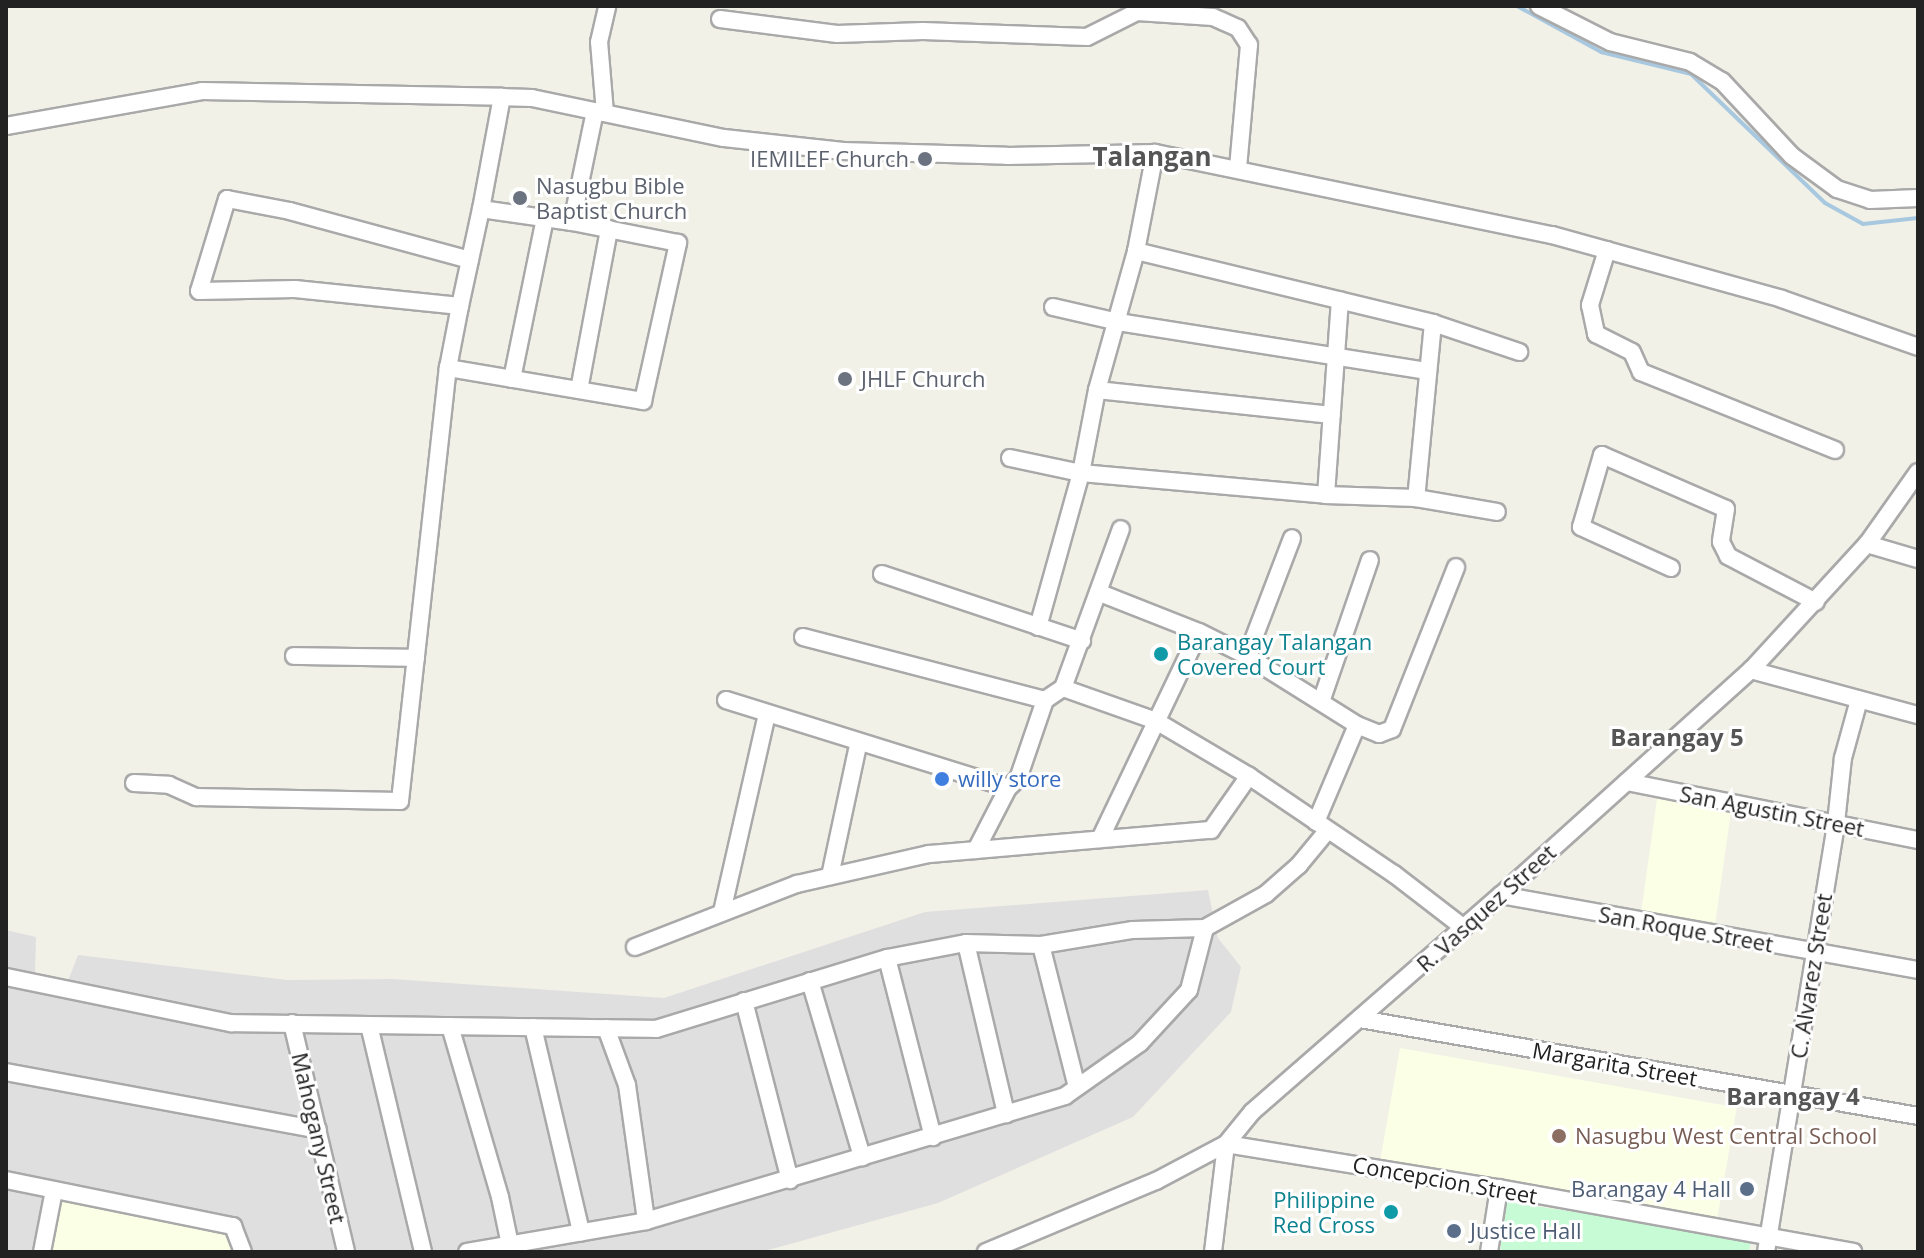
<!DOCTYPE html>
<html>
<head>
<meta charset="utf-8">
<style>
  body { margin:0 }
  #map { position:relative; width:1924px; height:1258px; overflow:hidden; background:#f2f1e8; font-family:"Open Sans",sans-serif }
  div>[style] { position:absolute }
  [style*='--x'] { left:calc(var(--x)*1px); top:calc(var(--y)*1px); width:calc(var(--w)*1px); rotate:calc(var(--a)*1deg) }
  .residential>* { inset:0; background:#e0dfdf }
  .education>* { inset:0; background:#faffe5; transform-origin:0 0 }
  .park>* { inset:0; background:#c6fbd6 }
  .stream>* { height:4px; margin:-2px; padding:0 2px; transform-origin:2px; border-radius:2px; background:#a8c8e0 }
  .roads { filter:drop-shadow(2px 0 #a9a9a9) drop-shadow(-2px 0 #a9a9a9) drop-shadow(0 2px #a9a9a9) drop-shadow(0 -2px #a9a9a9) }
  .minor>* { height:16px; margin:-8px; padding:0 8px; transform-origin:8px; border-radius:8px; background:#fff }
  .dots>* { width:22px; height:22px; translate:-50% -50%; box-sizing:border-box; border:4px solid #fff; border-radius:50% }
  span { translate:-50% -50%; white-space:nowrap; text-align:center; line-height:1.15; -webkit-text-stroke:6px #fff; paint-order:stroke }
  .worship-label { font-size:22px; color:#5b616d }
  .right { translate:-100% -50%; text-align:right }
  .left { translate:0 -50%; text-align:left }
  .culture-label { font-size:22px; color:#0d838f }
  .shop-label { font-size:22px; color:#366cbe }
  .street-label { font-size:22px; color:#222 }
  .education-label { font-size:22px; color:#785e54 }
  .service-label { font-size:22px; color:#4e5e75 }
  .neighbourhood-label { font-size:24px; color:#555; font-weight:700 }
  .quarter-label { font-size:26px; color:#555; font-weight:700 }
  .frame { position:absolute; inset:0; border:8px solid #222; pointer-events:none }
</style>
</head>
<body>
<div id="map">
  <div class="residential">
    <div style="clip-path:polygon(1208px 890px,1218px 938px,1241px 967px,1231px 1012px,1133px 1117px,938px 1203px,761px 1252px,6px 1252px,6px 930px,36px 937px,35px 973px,68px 981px,78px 955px,287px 980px,393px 979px,664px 998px,925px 912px)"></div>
  </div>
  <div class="education">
    <div style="left:1657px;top:799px;width:75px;height:114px;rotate:8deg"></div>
    <div style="left:1400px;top:1048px;width:342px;height:117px;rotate:10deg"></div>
    <div style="clip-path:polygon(60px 1198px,230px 1228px,239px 1252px,50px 1252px)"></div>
  </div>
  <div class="park">
    <div style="clip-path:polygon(1507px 1202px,1751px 1238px,1749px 1252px,1500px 1252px)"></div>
  </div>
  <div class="stream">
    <div style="--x:1517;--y:6;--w:96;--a:28.7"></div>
    <div style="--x:1601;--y:52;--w:93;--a:13.7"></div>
    <div style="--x:1691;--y:74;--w:186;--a:43.9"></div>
    <div style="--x:1825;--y:203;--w:43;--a:28.9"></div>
    <div style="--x:1863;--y:224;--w:55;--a:-6.2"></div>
  </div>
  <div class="roads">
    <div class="minor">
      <div style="--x:1539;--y:6;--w:80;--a:26.9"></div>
      <div style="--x:1610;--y:42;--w:82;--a:14"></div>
      <div style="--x:1690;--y:62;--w:37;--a:31"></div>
      <div style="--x:1722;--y:81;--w:103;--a:47"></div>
      <div style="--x:1792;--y:156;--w:56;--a:36.3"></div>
      <div style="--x:1837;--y:189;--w:35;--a:18"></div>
      <div style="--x:1870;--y:200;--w:48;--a:-2.4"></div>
      <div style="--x:720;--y:19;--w:118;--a:7.3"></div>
      <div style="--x:837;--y:34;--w:86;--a:-2"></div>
      <div style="--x:923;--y:31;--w:164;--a:2.1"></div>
      <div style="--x:1087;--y:37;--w:56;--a:-26.6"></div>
      <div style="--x:1137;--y:12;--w:76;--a:3.8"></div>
      <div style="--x:1213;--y:17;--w:27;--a:24"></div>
      <div style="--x:1238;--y:28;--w:20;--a:57"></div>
      <div style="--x:1249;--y:45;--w:124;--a:95.1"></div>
      <div style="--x:605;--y:113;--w:71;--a:-94.8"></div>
      <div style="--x:599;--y:42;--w:37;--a:-77"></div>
      <div style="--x:6;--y:126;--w:199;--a:-10.1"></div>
      <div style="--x:202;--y:91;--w:300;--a:1.1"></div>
      <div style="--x:502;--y:97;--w:30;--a:2"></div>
      <div style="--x:532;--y:98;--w:196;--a:11.8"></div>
      <div style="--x:724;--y:138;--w:120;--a:6.2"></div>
      <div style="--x:843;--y:151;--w:164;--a:1.7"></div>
      <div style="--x:1007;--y:156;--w:148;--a:-1.2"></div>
      <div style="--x:1155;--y:153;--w:405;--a:11.7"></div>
      <div style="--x:1552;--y:235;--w:239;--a:15.5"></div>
      <div style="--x:1782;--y:299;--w:144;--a:19.4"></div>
      <div style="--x:572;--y:222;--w:113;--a:-78.3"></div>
      <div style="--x:1607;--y:250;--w:58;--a:107.2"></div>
      <div style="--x:1590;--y:305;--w:30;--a:78"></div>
      <div style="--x:1596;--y:334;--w:40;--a:26.6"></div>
      <div style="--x:1632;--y:352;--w:22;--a:66"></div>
      <div style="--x:1641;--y:372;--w:209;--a:21.9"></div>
      <div style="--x:1136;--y:251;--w:306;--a:13.6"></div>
      <div style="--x:1433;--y:323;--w:176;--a:95.5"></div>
      <div style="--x:470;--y:260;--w:187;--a:-164.8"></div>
      <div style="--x:290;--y:211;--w:64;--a:-169.2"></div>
      <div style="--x:227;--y:199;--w:96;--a:106.9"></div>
      <div style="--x:199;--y:291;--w:96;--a:-1.2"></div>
      <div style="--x:295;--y:289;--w:166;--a:5.9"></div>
      <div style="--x:460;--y:306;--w:99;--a:-77.8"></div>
      <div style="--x:481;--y:209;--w:114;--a:-79.4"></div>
      <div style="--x:460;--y:306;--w:63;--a:101"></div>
      <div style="--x:448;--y:368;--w:198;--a:9.6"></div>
      <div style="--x:643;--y:401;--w:162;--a:-77.5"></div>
      <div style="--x:678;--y:243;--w:108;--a:-168.8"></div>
      <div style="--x:572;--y:222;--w:92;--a:-171.9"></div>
      <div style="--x:1053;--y:307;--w:67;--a:13"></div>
      <div style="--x:1118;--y:322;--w:312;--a:9"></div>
      <div style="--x:1433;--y:323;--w:91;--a:18.6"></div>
      <div style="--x:512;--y:379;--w:164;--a:-78.4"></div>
      <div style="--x:579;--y:390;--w:164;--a:-79.4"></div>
      <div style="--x:1097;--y:390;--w:236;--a:6.1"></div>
      <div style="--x:1010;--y:458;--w:73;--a:11.9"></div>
      <div style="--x:1081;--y:473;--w:246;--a:5.1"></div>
      <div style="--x:1326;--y:495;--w:90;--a:1.9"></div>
      <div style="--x:1416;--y:498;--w:82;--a:9.8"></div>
      <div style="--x:1326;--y:495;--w:195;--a:-85.9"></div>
      <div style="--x:1867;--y:544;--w:53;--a:16.4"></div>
      <div style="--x:1671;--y:568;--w:99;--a:-155.5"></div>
      <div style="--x:1581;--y:527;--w:75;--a:-73.7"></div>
      <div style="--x:1602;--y:455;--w:135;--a:23.5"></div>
      <div style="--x:1726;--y:509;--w:33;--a:99"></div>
      <div style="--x:1721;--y:542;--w:16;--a:63"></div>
      <div style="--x:1728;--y:556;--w:99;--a:27.6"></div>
      <div style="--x:882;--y:574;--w:211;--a:18.5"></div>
      <div style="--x:1100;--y:593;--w:106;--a:21.5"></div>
      <div style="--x:1199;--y:632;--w:54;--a:26.6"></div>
      <div style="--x:1247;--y:656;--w:130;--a:32.1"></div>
      <div style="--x:1357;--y:725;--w:24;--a:22"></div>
      <div style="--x:1379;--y:734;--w:14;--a:-21"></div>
      <div style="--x:1392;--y:729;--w:174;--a:-68.4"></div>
      <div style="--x:1038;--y:627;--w:160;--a:-74.4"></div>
      <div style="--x:1081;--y:473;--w:85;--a:-79.1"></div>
      <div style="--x:1097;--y:390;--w:144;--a:-74.3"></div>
      <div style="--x:1136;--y:251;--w:100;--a:-79"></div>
      <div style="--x:803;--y:637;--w:250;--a:14.6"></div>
      <div style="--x:1045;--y:700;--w:22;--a:-34"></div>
      <div style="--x:1063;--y:688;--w:99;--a:19.5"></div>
      <div style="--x:1156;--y:721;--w:108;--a:30.6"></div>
      <div style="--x:1249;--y:776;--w:175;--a:34.1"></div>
      <div style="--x:1394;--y:874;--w:88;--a:37.6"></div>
      <div style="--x:294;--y:656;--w:122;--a:0.9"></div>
      <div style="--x:1247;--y:656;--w:126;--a:-69.1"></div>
      <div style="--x:1751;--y:670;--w:173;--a:15.1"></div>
      <div style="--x:1063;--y:688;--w:169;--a:-70"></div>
      <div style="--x:726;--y:700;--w:295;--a:17.3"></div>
      <div style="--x:1008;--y:788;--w:70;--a:117.3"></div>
      <div style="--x:1321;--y:702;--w:150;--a:-71"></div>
      <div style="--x:1627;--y:782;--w:297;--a:11.3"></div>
      <div style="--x:134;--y:783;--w:35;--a:3"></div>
      <div style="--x:169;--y:785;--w:30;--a:24"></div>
      <div style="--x:196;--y:797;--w:204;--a:1.1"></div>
      <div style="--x:400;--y:801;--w:436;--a:-83.7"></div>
      <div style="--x:1008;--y:788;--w:13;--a:-42"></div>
      <div style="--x:1018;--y:779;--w:83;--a:-71.1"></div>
      <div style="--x:1316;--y:822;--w:105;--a:-67.1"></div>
      <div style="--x:1100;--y:839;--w:229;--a:-64.4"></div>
      <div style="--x:830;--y:876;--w:134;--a:-77.9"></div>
      <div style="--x:1501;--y:895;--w:424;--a:10.2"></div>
      <div style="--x:722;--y:912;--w:203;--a:-77.2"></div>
      <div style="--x:966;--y:943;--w:176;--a:76.8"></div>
      <div style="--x:1041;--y:945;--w:146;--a:75.8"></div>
      <div style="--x:635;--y:947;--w:174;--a:-21.3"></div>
      <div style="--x:797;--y:884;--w:135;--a:-12.8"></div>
      <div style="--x:929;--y:854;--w:283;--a:-4.9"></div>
      <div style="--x:1211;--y:830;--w:66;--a:-54.9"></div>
      <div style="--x:887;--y:958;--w:185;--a:75.6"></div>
      <div style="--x:6;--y:977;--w:230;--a:11.6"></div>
      <div style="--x:231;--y:1023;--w:425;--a:0.8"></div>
      <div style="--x:656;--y:1029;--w:242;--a:-17.1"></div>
      <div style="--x:887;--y:958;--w:80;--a:-10.8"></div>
      <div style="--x:966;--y:943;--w:75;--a:1.5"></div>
      <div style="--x:1041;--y:945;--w:93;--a:-9.3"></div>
      <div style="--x:1133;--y:930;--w:72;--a:-1.6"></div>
      <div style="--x:1205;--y:928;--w:70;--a:-29.1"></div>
      <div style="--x:1266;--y:894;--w:44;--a:-41.3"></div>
      <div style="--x:1299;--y:865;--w:45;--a:-50.4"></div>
      <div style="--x:810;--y:981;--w:184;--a:73.5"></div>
      <div style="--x:744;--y:1001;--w:185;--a:75.6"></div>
      <div style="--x:1360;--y:1019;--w:566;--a:9.86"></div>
      <div style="--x:292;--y:1023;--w:235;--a:76.7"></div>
      <div style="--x:369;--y:1025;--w:233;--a:76.6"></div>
      <div style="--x:450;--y:1026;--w:178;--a:73.7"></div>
      <div style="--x:500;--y:1197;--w:49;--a:78.2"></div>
      <div style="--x:533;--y:1027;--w:211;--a:76.8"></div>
      <div style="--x:606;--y:1028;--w:61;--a:69.8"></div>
      <div style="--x:627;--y:1085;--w:137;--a:82"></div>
      <div style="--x:6;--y:1072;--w:317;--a:10.5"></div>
      <div style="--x:6;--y:1180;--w:232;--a:11.5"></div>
      <div style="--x:233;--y:1226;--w:28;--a:69"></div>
      <div style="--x:42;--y:1252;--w:63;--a:-79"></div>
      <div style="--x:467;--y:1252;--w:182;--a:-9.8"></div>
      <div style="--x:646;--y:1221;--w:437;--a:-16.6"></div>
      <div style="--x:1065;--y:1096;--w:92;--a:-35.2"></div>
      <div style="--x:1140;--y:1043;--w:72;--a:-47.2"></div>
      <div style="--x:1189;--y:990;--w:64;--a:-75.5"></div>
      <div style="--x:986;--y:1252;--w:184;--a:-22.7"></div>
      <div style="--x:1156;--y:1181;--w:79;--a:-27.9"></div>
      <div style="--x:1226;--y:1144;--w:41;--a:-50.9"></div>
      <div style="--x:1252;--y:1112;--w:330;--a:-41.1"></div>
      <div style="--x:1501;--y:895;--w:336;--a:-42"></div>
      <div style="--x:1751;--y:670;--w:171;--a:-47.4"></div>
      <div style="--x:1867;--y:544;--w:88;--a:-54.7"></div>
      <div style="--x:1213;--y:1252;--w:109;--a:-83.1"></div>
      <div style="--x:1226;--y:1144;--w:277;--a:9.2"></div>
      <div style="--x:1499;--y:1188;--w:360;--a:10.2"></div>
      <div style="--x:1489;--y:1252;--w:65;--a:-81.1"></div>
      <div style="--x:1766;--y:1252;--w:435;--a:-80.7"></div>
      <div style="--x:1836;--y:823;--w:65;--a:-83.9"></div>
      <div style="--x:1843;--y:758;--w:60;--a:-74.6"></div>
    </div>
  </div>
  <div class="dots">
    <div style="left:925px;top:159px;background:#6b7280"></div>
    <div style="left:520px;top:198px;background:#6b7280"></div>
    <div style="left:845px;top:379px;background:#6b7280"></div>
    <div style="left:1161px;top:654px;background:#0f9aa8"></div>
    <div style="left:942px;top:779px;background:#3f7fe0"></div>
    <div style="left:1559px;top:1136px;background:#8d6e63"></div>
    <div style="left:1747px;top:1189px;background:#5c6f8a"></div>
    <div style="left:1391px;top:1212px;background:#0f9aa8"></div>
    <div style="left:1454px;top:1231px;background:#5c6f8a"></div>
  </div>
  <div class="worship-label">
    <span class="right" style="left:909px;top:159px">IEMILEF Church</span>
    <span class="left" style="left:536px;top:198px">Nasugbu Bible<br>Baptist Church</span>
    <span class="left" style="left:861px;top:379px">JHLF Church</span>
  </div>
  <div class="culture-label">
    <span class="left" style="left:1177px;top:654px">Barangay Talangan<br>Covered Court</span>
    <span class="right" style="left:1375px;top:1212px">Philippine<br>Red Cross</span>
  </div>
  <div class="shop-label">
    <span class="left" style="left:958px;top:779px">willy store</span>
  </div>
  <div class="street-label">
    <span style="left:1772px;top:811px;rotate:11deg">San Agustin Street</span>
    <span style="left:1486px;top:908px;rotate:-42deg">R. Vasquez Street</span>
    <span style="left:1686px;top:929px;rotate:10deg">San Roque Street</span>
    <span style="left:1811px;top:976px;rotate:-81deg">C. Alvarez Street</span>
    <span style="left:1615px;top:1064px;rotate:10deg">Margarita Street</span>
    <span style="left:319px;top:1138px;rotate:77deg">Mahogany Street</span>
    <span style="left:1445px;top:1180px;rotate:10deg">Concepcion Street</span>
  </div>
  <div class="education-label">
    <span class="left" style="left:1575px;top:1136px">Nasugbu West Central School</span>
  </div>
  <div class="service-label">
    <span class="right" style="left:1731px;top:1189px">Barangay 4 Hall</span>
    <span class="left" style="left:1470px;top:1231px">Justice Hall</span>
  </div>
  <div class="neighbourhood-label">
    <span style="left:1677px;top:737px">Barangay 5</span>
    <span style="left:1793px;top:1096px">Barangay 4</span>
  </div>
  <div class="quarter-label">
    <span style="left:1152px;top:157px">Talangan</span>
  </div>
  <div class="frame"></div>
</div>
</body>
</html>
